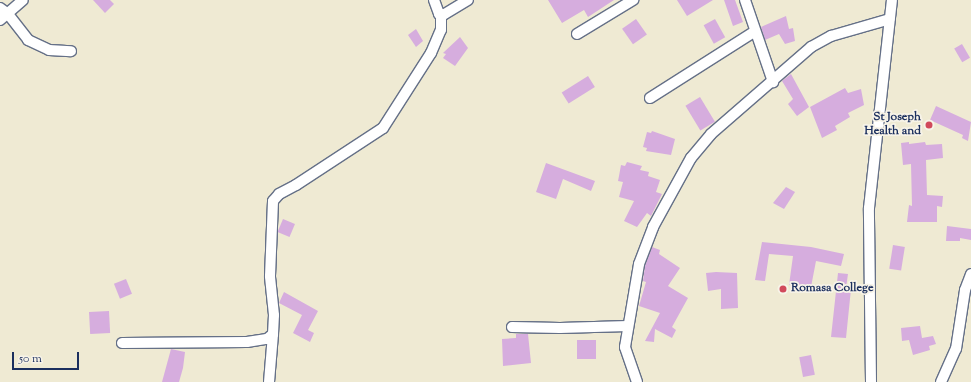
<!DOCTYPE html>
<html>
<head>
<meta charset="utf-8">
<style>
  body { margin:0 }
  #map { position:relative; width:971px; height:382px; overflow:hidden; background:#efead3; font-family:"Sorts Mill Goudy",serif }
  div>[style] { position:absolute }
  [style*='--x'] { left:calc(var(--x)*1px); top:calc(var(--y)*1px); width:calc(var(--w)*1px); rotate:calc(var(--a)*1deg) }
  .building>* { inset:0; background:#d6adde; transform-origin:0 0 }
  .roads { filter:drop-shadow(1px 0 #657087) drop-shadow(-1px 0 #657087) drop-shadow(0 1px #657087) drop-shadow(0 -1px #657087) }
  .minor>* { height:10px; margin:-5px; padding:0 5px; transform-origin:5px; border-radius:5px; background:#fff }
  .dots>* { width:11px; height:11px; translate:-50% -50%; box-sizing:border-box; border:2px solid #f7f3e8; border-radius:50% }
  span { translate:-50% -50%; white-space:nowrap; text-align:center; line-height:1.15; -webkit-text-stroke:3.5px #f7f3e8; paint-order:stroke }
  .poi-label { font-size:12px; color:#1b2f5e; font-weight:700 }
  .right { translate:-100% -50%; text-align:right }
  .left { translate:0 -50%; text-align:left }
  .scale { position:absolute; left:12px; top:352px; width:67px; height:18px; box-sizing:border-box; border:2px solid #1b2f5e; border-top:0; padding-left:5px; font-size:12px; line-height:14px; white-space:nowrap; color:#1b2f5e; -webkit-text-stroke:3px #f7f3e8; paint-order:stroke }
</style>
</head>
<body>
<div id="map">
  <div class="building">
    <div style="clip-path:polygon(93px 0,110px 0,114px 4px,105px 13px)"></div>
    <div style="clip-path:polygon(548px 0,614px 0,588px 17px,584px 10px,562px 23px)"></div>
    <div style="clip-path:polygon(677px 0,713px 0,687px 16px)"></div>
    <div style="clip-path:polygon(724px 0,735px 0,743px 22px,733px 26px)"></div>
    <div style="clip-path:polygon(786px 16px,789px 29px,793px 28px,795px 41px,785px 44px,779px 34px,765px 40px,761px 27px)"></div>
    <div style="left:636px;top:19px;width:19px;height:17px;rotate:55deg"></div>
    <div style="left:715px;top:19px;width:21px;height:13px;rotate:61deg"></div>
    <div style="clip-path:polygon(416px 29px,423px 41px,416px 47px,408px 35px)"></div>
    <div style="clip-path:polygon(460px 37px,468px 48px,455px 66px,443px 58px,446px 54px,443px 53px)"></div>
    <div style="left:962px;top:44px;width:16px;height:9px;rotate:60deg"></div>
    <div style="clip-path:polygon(791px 74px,809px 107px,797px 116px,788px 104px,793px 99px,782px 81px)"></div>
    <div style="left:588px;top:76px;width:13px;height:31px;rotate:58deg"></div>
    <div style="clip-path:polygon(845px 88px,848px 93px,861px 89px,864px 105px,848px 113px,850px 117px,835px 126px,837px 130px,822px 138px,810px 107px)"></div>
    <div style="left:700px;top:97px;width:29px;height:17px;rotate:59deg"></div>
    <div style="clip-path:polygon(936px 106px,971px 122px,968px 141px,962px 138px,963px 135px,930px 120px)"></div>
    <div style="clip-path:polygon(652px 131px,675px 139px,671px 155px,646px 151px,647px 148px,643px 147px,647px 132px,651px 133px)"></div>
    <div style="clip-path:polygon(909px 142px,909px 144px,925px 142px,926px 145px,942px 144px,943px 158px,926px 160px,927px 195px,943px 196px,942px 207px,937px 206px,937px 222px,907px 222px,909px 205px,912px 206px,911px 164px,903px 165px,901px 143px)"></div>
    <div style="clip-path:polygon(627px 162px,642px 166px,640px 170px,649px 172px,648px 176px,660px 180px,656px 192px,662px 194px,651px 216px,647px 213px,637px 227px,624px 221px,634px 201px,619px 197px,623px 182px,618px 181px,619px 176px,621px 165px,625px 166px)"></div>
    <div style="clip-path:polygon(546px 163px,595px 181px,591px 191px,563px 179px,556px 199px,536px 192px)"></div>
    <div style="clip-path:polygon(786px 187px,795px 192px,784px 209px,773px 203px)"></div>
    <div style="left:283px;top:219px;width:13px;height:14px;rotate:23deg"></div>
    <div style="clip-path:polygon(947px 226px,971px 229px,971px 240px,960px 238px,960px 241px,946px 241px)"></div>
    <div style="clip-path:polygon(762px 242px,811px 247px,844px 254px,841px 266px,816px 261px,811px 287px,789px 285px,793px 256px,769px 254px,765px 281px,755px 280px)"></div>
    <div style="left:893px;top:245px;width:12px;height:24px;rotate:9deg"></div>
    <div style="clip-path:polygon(652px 247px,660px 250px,659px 254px,680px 268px,668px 286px,688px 298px,672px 327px,676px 330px,672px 338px,655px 329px,654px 342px,645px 341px,660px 313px,639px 306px,646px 282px,643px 281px,645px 266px)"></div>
    <div style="clip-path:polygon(716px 272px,737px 273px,738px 308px,721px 309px,721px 289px,708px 291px,706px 273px)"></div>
    <div style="clip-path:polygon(838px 273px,848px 274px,846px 288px,851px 289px,846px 338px,831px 337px)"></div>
    <div style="left:126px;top:279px;width:16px;height:13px;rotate:68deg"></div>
    <div style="clip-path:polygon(284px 292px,318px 311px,308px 330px,314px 333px,310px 342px,293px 333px,302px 315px,279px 303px)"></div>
    <div style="left:109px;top:311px;width:22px;height:20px;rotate:87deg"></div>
    <div style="clip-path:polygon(920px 326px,922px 338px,933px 336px,936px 344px,929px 346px,930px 350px,913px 355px,909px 340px,902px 341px,901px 328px)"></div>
    <div style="clip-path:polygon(516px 334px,528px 334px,531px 363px,503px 366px,502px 339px,516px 338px)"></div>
    <div style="left:577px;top:340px;width:19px;height:19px"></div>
    <div style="clip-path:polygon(171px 349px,185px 352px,183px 368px,179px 382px,162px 382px)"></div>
    <div style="left:811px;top:355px;width:20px;height:12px;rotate:79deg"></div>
  </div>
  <div class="roads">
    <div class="minor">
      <div style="--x:434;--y:0;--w:15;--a:70"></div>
      <div style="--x:439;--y:14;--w:4;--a:14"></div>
      <div style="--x:443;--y:15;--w:29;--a:-31"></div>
      <div style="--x:745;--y:0;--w:87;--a:71.1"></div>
      <div style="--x:0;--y:8;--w:10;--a:37"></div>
      <div style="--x:8;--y:14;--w:33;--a:52"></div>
      <div style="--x:28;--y:40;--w:23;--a:25"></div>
      <div style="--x:49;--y:50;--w:22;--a:3"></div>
      <div style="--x:0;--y:20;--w:30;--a:-41"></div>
      <div style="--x:577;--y:34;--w:66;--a:-31.3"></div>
      <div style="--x:650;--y:98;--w:123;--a:-32.4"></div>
      <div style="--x:512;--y:327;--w:48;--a:1.2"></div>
      <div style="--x:560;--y:328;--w:68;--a:-1.7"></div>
      <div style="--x:122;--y:343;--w:125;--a:-0.5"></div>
      <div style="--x:247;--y:342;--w:20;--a:-9"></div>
      <div style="--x:267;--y:339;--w:8;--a:-40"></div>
      <div style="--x:273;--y:334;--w:19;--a:-87"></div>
      <div style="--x:274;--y:315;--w:39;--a:-96"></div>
      <div style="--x:270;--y:276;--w:75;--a:-87.7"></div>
      <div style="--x:273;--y:201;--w:9;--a:-49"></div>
      <div style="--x:279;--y:194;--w:19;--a:-28"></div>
      <div style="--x:296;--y:185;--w:104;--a:-33.2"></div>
      <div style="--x:383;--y:128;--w:89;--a:-57.4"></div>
      <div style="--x:431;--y:53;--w:25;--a:-67"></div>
      <div style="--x:441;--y:30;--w:16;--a:-90"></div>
      <div style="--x:269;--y:382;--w:48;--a:-85.2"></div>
      <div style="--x:637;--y:382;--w:37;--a:-109"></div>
      <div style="--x:625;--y:347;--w:84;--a:-80.4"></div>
      <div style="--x:639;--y:264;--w:40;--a:-69"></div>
      <div style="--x:653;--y:227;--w:79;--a:-61.2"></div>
      <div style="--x:691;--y:158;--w:31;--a:-50"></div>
      <div style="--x:711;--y:134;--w:133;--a:-41"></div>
      <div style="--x:811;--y:47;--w:23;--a:-29"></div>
      <div style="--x:831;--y:36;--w:61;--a:-16.1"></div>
      <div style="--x:871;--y:382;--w:174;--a:-90.7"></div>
      <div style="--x:869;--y:208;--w:209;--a:-83.7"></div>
      <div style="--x:941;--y:382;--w:36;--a:-66"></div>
      <div style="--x:956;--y:349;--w:60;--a:-81.3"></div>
      <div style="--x:965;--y:290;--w:17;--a:-69"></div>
    </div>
  </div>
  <div class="dots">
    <div style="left:929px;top:125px;background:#d1495b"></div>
    <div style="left:783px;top:289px;background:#d1495b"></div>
  </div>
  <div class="poi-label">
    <span class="right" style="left:921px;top:125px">St Joseph<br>Health and</span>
    <span class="left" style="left:791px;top:289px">Romasa College</span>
  </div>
  <div class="scale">50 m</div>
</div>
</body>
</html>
